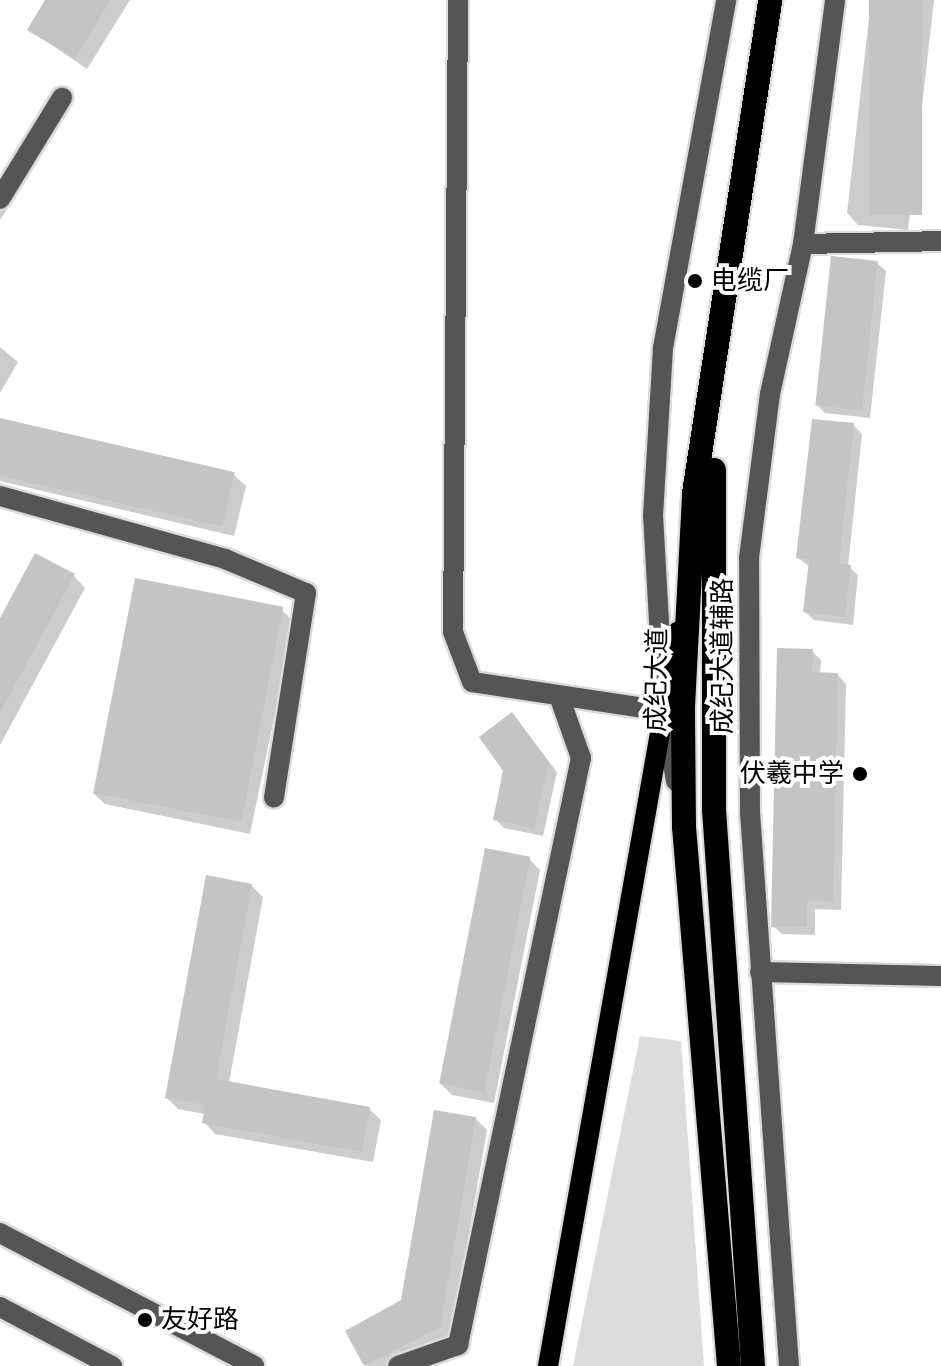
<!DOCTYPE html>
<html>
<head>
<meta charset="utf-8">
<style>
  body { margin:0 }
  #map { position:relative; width:941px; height:1366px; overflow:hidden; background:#fff; font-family:Roboto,"Noto Sans SC",sans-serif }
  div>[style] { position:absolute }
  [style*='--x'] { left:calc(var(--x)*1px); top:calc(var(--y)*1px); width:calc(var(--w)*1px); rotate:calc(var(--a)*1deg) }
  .green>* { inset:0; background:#dcdcdc }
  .shadow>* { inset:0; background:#0003 }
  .building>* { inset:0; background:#c4c4c4; transform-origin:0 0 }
  .roads { filter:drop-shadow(2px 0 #dbdbdb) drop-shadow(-2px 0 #dbdbdb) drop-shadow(0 2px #dbdbdb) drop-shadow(0 -2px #dbdbdb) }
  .minor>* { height:20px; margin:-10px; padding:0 10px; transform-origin:10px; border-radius:10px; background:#555 }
  .major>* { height:20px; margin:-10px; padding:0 10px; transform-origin:10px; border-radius:10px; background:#000 }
  .highway>* { height:24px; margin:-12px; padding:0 12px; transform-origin:12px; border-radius:12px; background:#000 }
  .dots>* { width:22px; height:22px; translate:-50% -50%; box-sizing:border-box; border:4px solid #fff; border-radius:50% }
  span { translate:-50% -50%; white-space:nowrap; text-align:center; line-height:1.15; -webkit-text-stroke:8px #fff; paint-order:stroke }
  .poi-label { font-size:26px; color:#000 }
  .left { translate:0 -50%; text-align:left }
  .right { translate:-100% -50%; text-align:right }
  .street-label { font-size:26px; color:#000 }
</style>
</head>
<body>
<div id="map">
  <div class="green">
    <div style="clip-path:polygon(640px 1036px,681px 1041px,704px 1366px,573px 1366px)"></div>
  </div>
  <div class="shadow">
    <div style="clip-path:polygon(48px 0,130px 0,87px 69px,30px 30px)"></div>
    <div style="clip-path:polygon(871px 0,934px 0,908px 230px,858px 225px,847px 213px)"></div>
    <div style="clip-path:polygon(0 180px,16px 195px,0 220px)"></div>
    <div style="clip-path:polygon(877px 263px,886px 271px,870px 418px,825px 413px,816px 404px)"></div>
    <div style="clip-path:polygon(0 347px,18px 362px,0 393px)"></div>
    <div style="clip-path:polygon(0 420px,234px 475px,246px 486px,234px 536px,0 481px)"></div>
    <div style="clip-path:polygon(853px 425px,862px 434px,848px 566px,858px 575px,853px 625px,814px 620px,805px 612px,810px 567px,798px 558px)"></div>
    <div style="clip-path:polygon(74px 576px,85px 588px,0 745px,0 622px)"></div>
    <div style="clip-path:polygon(282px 610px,294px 622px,250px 834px,105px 804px,93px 793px)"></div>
    <div style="clip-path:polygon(812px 651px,821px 660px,820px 675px,838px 675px,846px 684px,841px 910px,815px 909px,815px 935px,782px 934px,773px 926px)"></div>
    <div style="clip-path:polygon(512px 714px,557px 772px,543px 836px,504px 828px,495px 819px)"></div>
    <div style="clip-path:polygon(529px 859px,540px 870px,494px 1103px,452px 1095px,441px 1084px)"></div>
    <div style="clip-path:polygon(251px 885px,263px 897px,229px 1083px,369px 1109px,381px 1120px,373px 1162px,215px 1134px,204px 1122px,205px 1114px,178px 1109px,167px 1098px)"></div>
    <div style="clip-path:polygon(475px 1118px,487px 1130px,451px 1338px,402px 1366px,367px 1366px,348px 1332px,403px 1301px)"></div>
  </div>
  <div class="building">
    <div style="clip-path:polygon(45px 0,111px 0,75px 59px,27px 30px)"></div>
    <div style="left:869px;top:0;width:53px;height:215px"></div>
    <div style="left:831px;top:256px;width:47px;height:150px;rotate:6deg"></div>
    <div style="left:0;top:418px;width:241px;height:56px;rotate:13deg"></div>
    <div style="clip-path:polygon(812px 419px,854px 423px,839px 563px,851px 565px,845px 617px,803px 612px,809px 560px,796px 558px)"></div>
    <div style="clip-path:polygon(35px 553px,75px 574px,0 713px,0 618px)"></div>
    <div style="left:135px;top:578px;width:151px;height:219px;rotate:11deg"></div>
    <div style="clip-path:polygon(777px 648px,813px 649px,812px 672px,838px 673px,833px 902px,807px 901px,807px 927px,771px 927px)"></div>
    <div style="clip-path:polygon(512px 712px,549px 762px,534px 828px,493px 820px,503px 771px,479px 737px)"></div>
    <div style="left:485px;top:848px;width:46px;height:240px;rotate:11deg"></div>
    <div style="clip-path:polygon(206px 875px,252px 884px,216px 1079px,370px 1107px,362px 1152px,202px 1123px,205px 1105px,165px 1098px)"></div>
    <div style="clip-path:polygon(434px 1110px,476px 1117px,440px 1327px,364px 1366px,345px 1331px,401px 1300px)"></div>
  </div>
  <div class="roads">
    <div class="minor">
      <div style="--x:458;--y:0;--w:632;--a:90.45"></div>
      <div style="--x:453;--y:632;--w:53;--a:69.2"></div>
      <div style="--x:472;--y:682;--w:194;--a:8.6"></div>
      <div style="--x:0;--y:199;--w:119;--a:-58.5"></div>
      <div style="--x:803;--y:244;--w:138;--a:-1.2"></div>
      <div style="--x:0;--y:496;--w:234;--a:15.6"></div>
      <div style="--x:225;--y:559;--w:88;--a:22.8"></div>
      <div style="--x:306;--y:593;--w:207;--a:98.9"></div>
      <div style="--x:676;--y:781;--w:71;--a:-99.7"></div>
      <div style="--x:664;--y:711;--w:195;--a:-93.2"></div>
      <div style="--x:653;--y:516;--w:168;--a:-86.6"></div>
      <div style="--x:663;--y:348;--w:354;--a:-79.7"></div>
      <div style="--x:760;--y:972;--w:181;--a:1.3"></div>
      <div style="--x:0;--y:1233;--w:287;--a:27.6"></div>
      <div style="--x:0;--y:1307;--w:127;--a:27.8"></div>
      <div style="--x:398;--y:1366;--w:64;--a:-19.3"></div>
      <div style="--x:458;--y:1345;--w:600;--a:-78.17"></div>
      <div style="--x:581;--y:758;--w:66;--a:-109.5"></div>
      <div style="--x:789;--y:1366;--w:554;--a:-94.03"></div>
      <div style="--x:750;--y:813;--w:255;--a:-90.2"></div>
      <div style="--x:749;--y:558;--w:165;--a:-82.7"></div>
      <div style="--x:770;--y:394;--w:154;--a:-77.6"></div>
      <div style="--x:803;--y:244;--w:246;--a:-82.5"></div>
    </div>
    <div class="major">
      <div style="--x:548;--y:1366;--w:746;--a:-79.97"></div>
    </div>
    <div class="highway">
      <div style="--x:714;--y:470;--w:340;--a:90"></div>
      <div style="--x:714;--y:810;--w:557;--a:85.99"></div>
      <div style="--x:729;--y:1366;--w:541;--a:-94.77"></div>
      <div style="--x:684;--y:827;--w:121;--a:-90.5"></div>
      <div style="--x:683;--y:706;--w:213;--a:-87"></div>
      <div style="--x:694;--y:493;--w:499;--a:-81.2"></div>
    </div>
  </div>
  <div class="dots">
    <div style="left:695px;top:281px;background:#000"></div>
    <div style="left:860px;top:774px;background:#000"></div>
    <div style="left:145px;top:1320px;background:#000"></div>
  </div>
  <div class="poi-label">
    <span class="left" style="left:711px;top:281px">电缆厂</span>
    <span class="right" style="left:844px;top:774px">伏羲中学</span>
    <span class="left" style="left:161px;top:1320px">友好路</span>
  </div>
  <div class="street-label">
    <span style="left:723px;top:656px;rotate:-90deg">成纪大道辅路</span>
    <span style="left:657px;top:680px;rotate:-89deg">成纪大道</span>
  </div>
</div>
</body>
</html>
